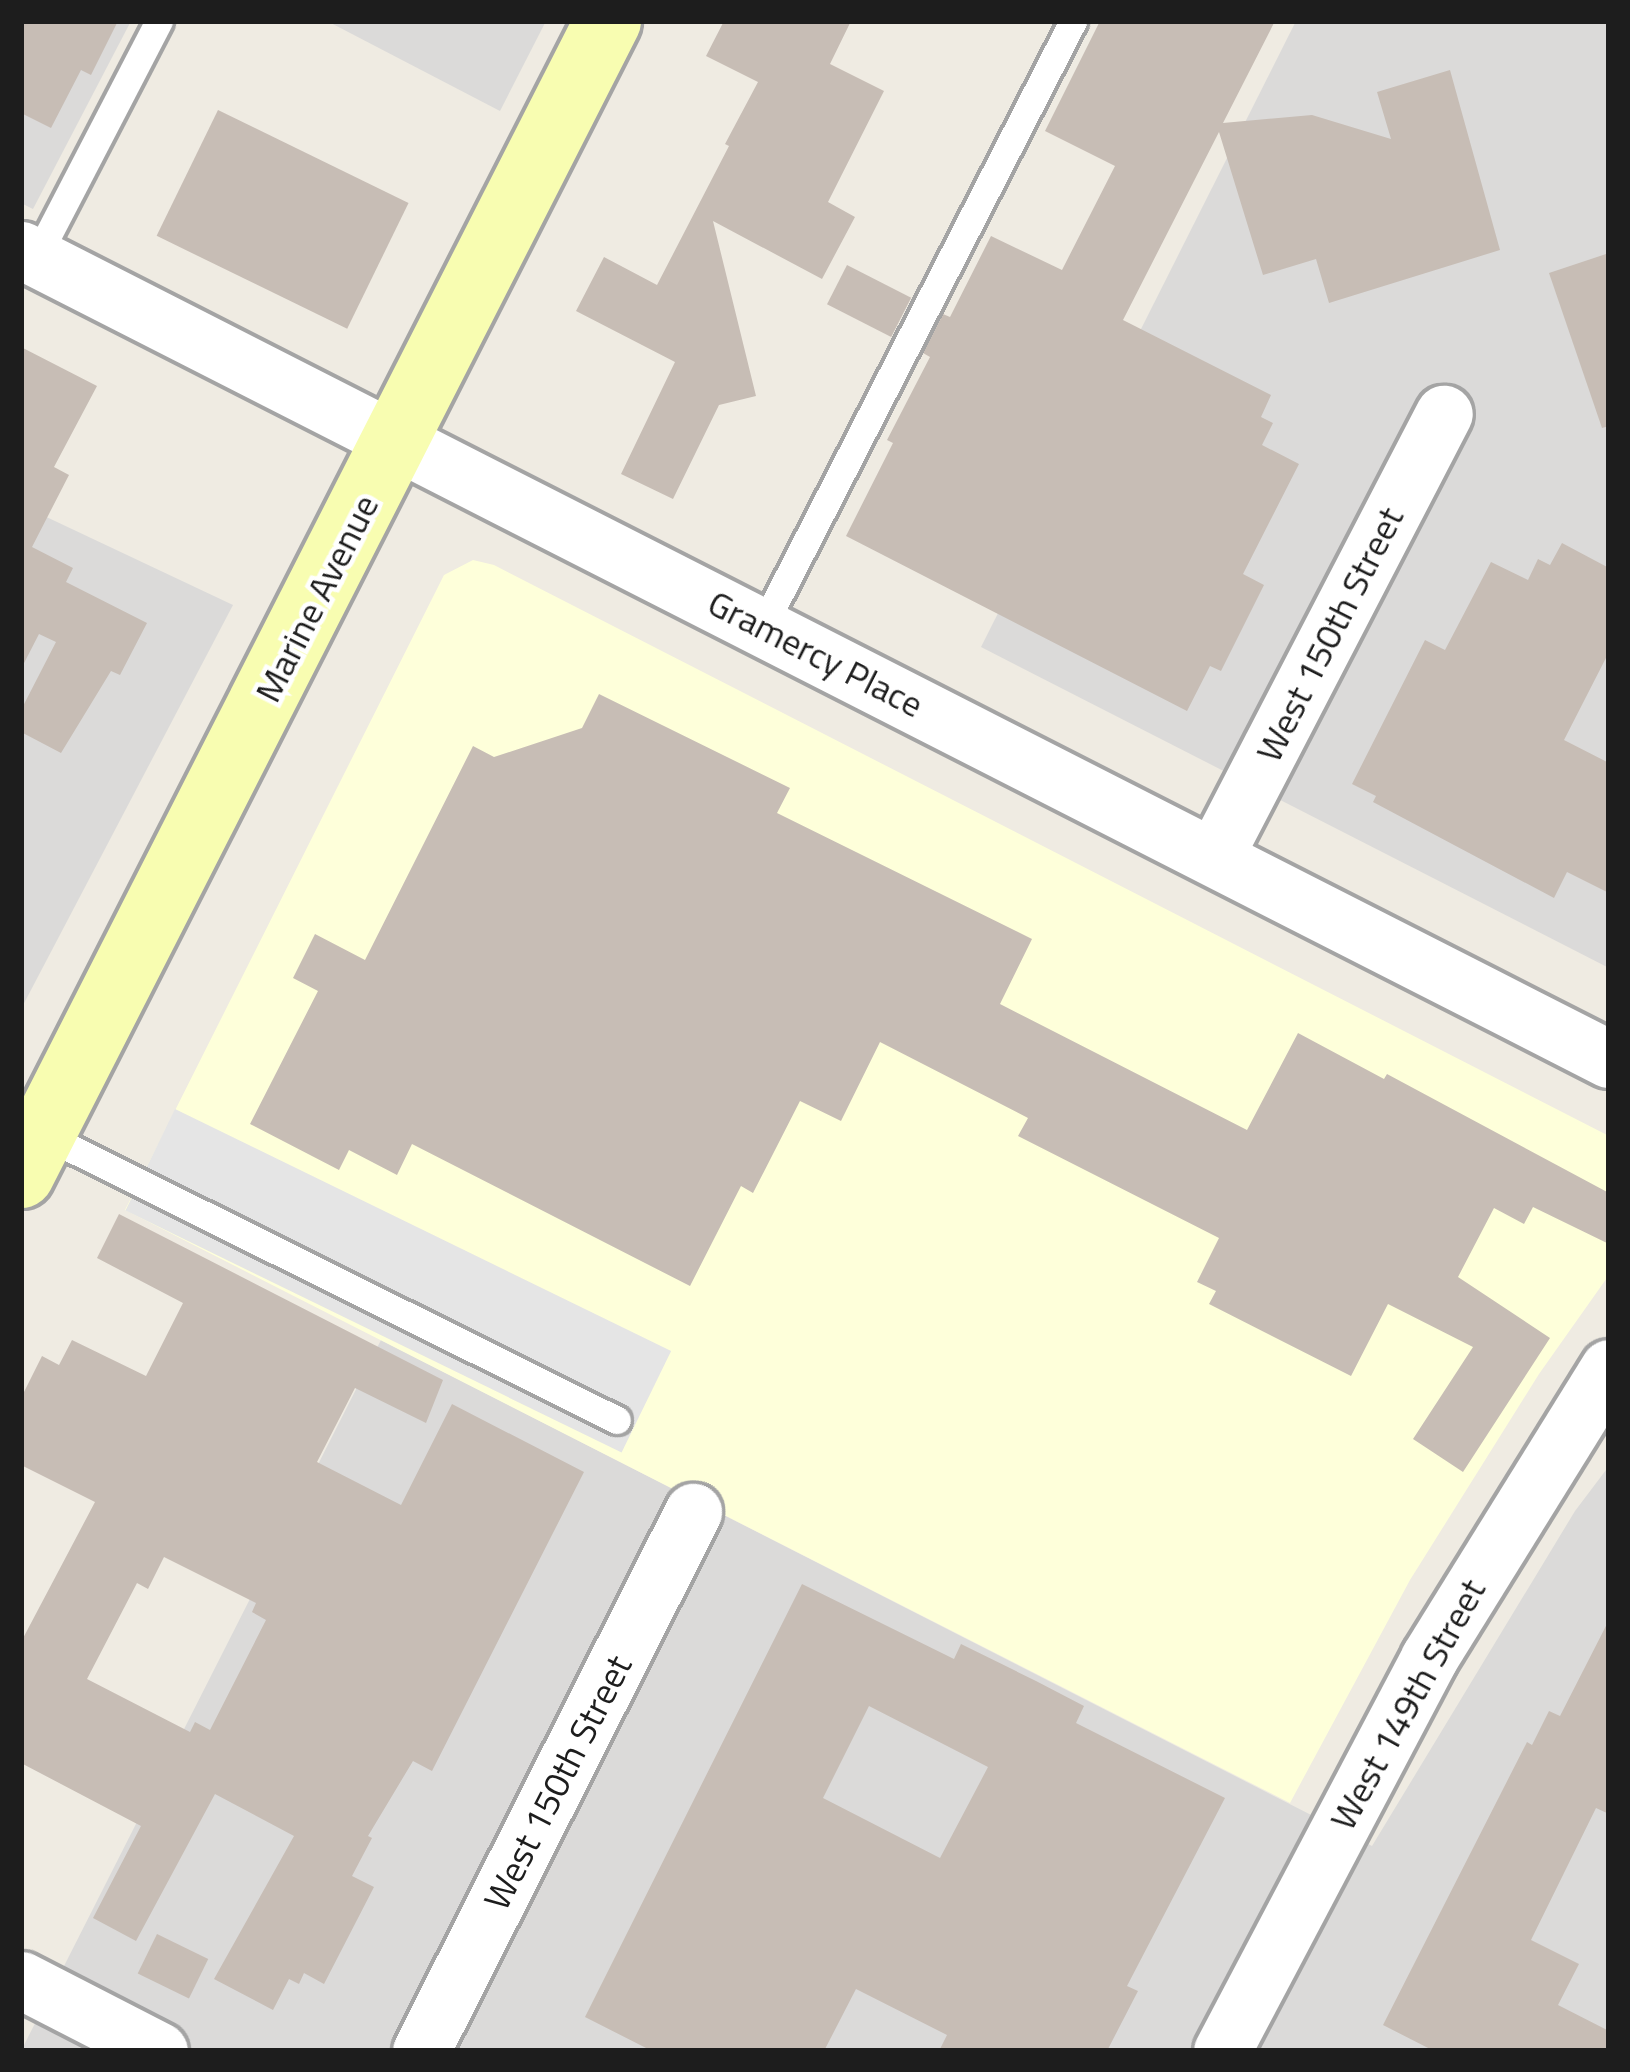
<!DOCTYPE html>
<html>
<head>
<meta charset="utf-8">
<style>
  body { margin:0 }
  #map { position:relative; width:1630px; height:2072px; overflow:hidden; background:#efebe2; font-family:"Titillium Web",sans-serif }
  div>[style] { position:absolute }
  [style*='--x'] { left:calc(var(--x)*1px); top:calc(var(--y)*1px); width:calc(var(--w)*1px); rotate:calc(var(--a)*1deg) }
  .residential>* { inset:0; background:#dbdad9 }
  .education>* { inset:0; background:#feffda }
  .parking>* { inset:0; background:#e5e5e5; transform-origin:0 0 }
  .building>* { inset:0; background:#c7bdb5; transform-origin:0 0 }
  .roads { filter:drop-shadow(3px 0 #a4a4a4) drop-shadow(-3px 0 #a4a4a4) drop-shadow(0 3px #a4a4a4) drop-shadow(0 -3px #a4a4a4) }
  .lane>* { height:27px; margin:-13.5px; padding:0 13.5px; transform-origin:13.5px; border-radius:13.5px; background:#fff }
  .street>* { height:57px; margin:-28.5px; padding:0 28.5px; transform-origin:28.5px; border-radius:28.5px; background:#fff }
  .secondary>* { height:66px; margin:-33px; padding:0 33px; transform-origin:33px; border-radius:33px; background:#f8fdb1 }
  span { translate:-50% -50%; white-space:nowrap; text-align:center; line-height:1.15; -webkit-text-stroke:9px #fff; paint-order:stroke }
  .street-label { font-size:36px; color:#1d1d1d }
  .frame { position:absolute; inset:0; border:24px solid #1d1d1d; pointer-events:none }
</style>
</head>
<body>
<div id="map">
  <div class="residential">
    <div style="clip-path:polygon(21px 21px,131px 21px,33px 209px,21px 203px)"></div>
    <div style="clip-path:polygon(327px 21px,546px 21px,500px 111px)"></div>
    <div style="clip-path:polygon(1296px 21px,1609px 21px,1609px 968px,981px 647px)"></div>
    <div style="clip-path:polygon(21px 505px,233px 605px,21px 1009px)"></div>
    <div style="clip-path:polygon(381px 1340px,1372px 1846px,1575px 1511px,1609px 1466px,1609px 2051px,21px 2051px)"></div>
  </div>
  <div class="education">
    <div style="clip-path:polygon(473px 560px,494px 565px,1609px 1136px,1609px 1275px,1539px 1374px,1410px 1580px,1290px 1803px,125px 1210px,444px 575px)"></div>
  </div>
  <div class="parking">
    <div style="left:175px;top:1109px;width:552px;height:113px;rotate:26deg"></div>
  </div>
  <div class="building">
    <div style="clip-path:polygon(21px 21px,118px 21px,91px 75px,81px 70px,51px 128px,21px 113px)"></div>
    <div style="clip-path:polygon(724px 21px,851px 21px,830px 64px,884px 91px,828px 202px,855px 217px,822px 279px,713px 221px,756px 396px,719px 405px,673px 499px,621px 474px,675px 362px,576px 311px,604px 257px,657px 285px,729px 146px,725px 144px,758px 82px,706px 56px)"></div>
    <div style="clip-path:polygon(1100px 21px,1275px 21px,1223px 123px,1312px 115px,1391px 139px,1377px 92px,1450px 70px,1500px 250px,1329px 303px,1316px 259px,1263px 275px,1219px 132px,1123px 320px,1271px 395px,1261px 417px,1273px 423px,1262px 445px,1299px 464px,1243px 574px,1264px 585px,1221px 671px,1210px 666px,1187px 711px,846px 536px,893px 443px,887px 440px,930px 357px,923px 353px,943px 314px,950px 317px,991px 236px,1062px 270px,1115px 166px,1045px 131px)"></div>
    <div style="left:218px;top:110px;width:212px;height:140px;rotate:26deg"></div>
    <div style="clip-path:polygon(1609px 253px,1609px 426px,1602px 428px,1549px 273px)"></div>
    <div style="left:847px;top:265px;width:72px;height:44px;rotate:27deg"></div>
    <div style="clip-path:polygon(21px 347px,97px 386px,54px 467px,69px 475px,32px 547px,73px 568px,66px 582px,147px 623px,120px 675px,111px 671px,61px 753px,21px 732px,21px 710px,56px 642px,39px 634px,21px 669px)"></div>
    <div style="clip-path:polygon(1562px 543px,1609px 568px,1609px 652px,1564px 740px,1609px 763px,1609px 893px,1567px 872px,1554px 898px,1373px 802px,1376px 796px,1352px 784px,1425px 640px,1445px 650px,1491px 562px,1528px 580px,1538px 559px,1550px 565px)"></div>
    <div style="clip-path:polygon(599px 694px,790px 788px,777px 813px,1032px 939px,1000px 1004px,1247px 1130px,1298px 1033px,1384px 1079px,1387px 1074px,1609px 1193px,1609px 1244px,1533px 1207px,1524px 1224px,1494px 1208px,1458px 1277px,1550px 1338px,1463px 1472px,1413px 1439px,1473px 1347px,1388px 1304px,1351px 1376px,1209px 1304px,1216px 1291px,1197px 1282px,1219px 1238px,1018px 1136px,1028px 1118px,880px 1042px,841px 1121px,800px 1101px,753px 1193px,741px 1186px,690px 1286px,412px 1144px,397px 1175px,349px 1150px,339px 1170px,250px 1124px,318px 991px,293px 978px,315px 934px,365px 960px,473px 746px,494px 757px,582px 728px)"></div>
    <div style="clip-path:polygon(evenodd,119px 1214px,443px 1380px,426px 1423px,355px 1388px,317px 1462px,401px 1505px,452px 1404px,584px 1472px,432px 1771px,413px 1761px,368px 1836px,372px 1838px,352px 1876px,374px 1887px,324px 1984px,304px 1973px,299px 1984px,289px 1979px,273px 2010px,214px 1979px,294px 1836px,215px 1794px,136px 1941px,93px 1918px,141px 1826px,21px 1763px,21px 1642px,95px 1502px,21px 1465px,21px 1398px,42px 1356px,59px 1365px,72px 1340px,146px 1376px,183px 1303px,97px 1258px,119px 1214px,164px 1557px,256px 1603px,252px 1612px,266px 1620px,210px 1730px,195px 1722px,190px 1732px,87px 1679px,137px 1583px,148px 1589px,164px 1557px)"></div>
    <div style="clip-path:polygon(evenodd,802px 1584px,954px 1659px,961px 1644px,1036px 1681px,1084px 1706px,1076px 1723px,1225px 1798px,1127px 1986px,1138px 1991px,1107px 2051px,939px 2051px,947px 2035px,856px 1989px,824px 2051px,652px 2051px,585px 2017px,802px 1584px,869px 1706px,988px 1767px,940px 1858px,823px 1798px,869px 1706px)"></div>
    <div style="clip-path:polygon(1609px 1620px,1609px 1814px,1596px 1808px,1531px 1940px,1579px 1964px,1558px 2005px,1609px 2031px,1609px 2051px,1434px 2051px,1383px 2025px,1527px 1742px,1532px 1745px,1549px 1711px,1560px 1716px)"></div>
    <div style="left:157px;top:1934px;width:57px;height:44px;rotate:26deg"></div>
  </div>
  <div class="roads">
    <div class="lane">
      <div style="--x:36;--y:258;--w:267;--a:-62.6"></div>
      <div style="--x:763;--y:626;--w:680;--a:-62.87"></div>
      <div style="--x:42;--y:1134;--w:642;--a:26.45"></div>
    </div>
    <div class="street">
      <div style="--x:21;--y:250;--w:1782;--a:27"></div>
      <div style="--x:1215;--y:855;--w:497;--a:-62.6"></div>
      <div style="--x:21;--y:1980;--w:155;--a:27.2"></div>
      <div style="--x:421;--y:2051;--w:604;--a:-63.22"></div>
      <div style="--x:1222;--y:2051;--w:444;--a:-62.2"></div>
      <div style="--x:1429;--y:1658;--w:341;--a:-58.2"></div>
    </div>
    <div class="secondary">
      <div style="--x:21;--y:1175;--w:1295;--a:-63.04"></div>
    </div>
  </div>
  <div class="street-label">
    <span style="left:316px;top:598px;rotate:-63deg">Marine Avenue</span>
    <span style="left:1329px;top:634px;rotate:-63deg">West 150th Street</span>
    <span style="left:816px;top:653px;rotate:27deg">Gramercy Place</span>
    <span style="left:1407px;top:1704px;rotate:-61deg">West 149th Street</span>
    <span style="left:557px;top:1782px;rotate:-63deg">West 150th Street</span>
  </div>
  <div class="frame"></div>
</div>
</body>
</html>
